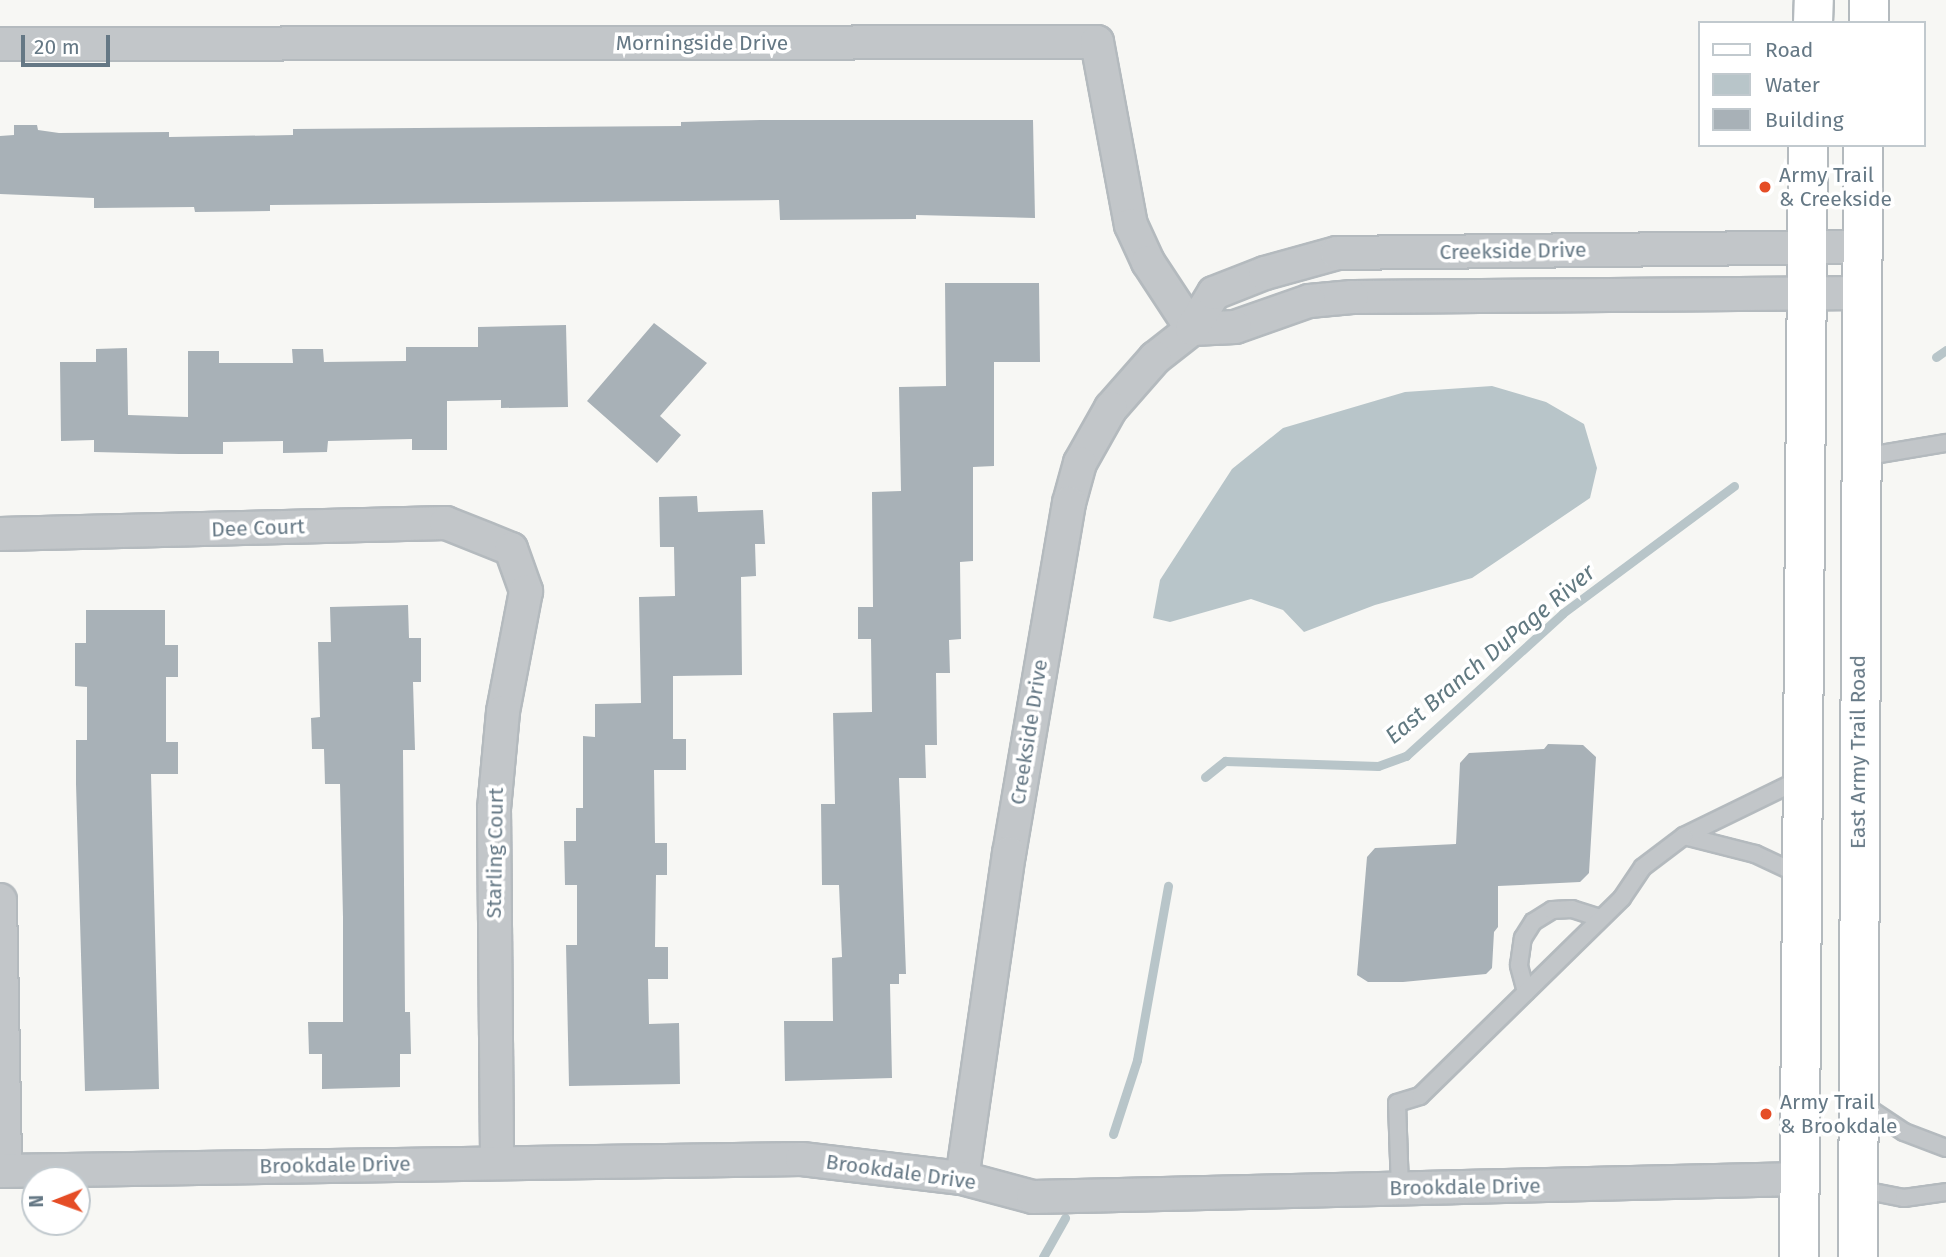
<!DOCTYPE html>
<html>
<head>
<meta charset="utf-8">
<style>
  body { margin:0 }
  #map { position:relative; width:1946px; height:1257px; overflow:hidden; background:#f7f7f4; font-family:"Fira Sans",sans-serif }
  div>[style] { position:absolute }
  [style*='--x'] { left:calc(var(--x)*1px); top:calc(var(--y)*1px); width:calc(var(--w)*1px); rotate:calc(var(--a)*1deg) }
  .water>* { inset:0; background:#b8c5c9 }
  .stream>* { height:9px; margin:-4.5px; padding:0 4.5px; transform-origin:4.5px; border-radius:4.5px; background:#b8c5c9 }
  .building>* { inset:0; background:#a8b1b7 }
  .roads { filter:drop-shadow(2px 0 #b4babe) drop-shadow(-2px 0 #b4babe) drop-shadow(0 2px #b4babe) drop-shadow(0 -2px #b4babe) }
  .lane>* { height:16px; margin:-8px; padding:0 8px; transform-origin:8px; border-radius:8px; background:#c2c6c9 }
  .street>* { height:32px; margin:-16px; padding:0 16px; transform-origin:16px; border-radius:16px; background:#c2c6c9 }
  .secondary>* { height:38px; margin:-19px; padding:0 19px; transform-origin:19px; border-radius:19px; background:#fff }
  .dots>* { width:19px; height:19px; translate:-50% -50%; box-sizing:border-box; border:4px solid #fff; border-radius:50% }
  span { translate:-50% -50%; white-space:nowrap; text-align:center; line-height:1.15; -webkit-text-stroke:7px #fff; paint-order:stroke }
  .street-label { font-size:21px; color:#657885 }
  .poi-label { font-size:21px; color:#657885 }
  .left { translate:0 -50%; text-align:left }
  .water-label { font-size:23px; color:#617981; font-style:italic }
  .legend { position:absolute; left:1698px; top:21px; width:228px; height:126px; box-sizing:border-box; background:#fff; border:2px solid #c1c9ce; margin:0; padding:9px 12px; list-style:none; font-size:21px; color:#657885 }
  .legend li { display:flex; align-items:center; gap:14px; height:35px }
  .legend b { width:35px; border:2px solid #c1c9ce }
  .north { position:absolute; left:21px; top:1166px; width:70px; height:70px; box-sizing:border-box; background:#fff; border:2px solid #c1c9ce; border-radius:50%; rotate:269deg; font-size:19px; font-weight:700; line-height:28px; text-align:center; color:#657885 }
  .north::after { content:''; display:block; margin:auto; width:24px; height:32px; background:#e54d26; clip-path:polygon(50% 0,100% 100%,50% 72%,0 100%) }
  .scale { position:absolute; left:21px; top:35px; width:89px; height:32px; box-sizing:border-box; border:4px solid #657885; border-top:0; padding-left:9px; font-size:21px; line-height:24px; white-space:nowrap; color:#657885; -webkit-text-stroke:5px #fff; paint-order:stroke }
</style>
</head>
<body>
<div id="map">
  <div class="water">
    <div style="clip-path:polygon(1492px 386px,1546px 402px,1584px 424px,1597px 468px,1590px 498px,1472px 578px,1375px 605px,1304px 632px,1283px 610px,1251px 599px,1170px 622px,1153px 618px,1160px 580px,1232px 469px,1283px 428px,1405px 392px)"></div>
  </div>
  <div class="stream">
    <div style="--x:1936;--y:357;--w:12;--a:-35"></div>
    <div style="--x:1205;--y:777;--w:26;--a:-39"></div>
    <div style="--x:1225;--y:761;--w:153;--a:1.9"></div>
    <div style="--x:1378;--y:766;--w:30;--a:-20"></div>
    <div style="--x:1406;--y:756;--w:212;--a:-42.3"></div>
    <div style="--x:1563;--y:613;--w:213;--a:-36.6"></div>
    <div style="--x:1113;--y:1134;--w:78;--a:-72"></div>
    <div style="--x:1137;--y:1060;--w:177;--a:-79.9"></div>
    <div style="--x:1043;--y:1257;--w:45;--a:-60.6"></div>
  </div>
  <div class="building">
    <div style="clip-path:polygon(760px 120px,1033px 120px,1035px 218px,916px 215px,916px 219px,780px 220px,779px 200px,270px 205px,270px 211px,195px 212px,194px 207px,94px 208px,94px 198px,0 194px,0 136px,14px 135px,14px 125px,37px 125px,38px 130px,59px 133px,169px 132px,169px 137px,293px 135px,293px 129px,681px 126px,681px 122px)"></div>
    <div style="clip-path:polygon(945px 283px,1039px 283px,1040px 362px,994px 362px,994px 466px,973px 467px,973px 561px,960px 562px,961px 639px,949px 640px,950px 673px,936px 673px,937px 745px,925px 745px,926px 778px,899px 778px,906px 974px,899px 974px,899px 984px,890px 984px,892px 1078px,785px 1081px,784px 1021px,833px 1021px,832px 958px,842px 957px,839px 885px,822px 885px,821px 804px,835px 804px,833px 713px,872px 712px,871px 639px,858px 639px,858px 607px,873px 607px,872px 492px,901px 491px,899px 387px,946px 386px)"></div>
    <div style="clip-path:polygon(654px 323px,707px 363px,660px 416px,681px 435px,657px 463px,587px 401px)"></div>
    <div style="clip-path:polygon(566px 325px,568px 407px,501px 408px,501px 400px,447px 401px,447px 450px,412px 450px,412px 439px,328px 441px,327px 452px,283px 453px,283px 441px,223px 442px,223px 454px,179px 454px,94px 452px,94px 440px,61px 441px,60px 362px,96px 362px,96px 349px,127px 348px,128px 415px,188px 417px,188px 351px,219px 351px,219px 363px,293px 363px,292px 349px,323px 349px,324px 362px,406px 361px,406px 347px,478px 347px,478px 327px)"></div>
    <div style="clip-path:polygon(697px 496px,698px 512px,763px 510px,765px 544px,755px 544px,756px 576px,741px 577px,742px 675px,673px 676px,673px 739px,686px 739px,686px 770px,654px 770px,655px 843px,667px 843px,667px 875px,656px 875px,655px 947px,668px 947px,668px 979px,648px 979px,649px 1024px,679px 1023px,680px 1084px,569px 1086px,566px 945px,577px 945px,577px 885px,565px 885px,564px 841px,576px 841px,576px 808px,583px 808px,583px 736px,595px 737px,595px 704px,641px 703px,639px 597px,675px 596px,674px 547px,660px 547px,659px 497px)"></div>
    <div style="clip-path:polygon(408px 605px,409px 638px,421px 638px,421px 682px,413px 682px,415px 750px,403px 750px,405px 1012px,410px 1012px,411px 1054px,400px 1054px,400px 1087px,322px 1089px,322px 1054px,309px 1054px,308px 1022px,343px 1022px,343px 918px,340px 784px,325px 784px,324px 749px,312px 749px,311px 718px,320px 717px,318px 642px,331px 642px,330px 607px)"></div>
    <div style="clip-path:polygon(86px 610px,165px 610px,165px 645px,178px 645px,178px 677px,166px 677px,166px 742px,178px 742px,178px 774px,151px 774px,159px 1089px,85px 1091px,76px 784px,76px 740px,87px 740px,87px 687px,75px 686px,75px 643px,86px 643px)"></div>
    <div style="clip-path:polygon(1548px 744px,1583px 745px,1596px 757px,1589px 873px,1580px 882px,1498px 886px,1498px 927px,1494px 932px,1492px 968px,1486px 974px,1403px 982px,1368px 982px,1357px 975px,1367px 857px,1375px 848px,1456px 844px,1460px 763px,1469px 753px,1544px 749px)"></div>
  </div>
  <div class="roads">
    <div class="lane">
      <div style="--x:1862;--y:457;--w:85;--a:-9.5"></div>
      <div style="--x:1800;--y:875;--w:50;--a:-155"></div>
      <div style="--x:1755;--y:854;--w:73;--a:-165.8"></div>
      <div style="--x:1684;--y:836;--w:130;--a:-26"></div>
      <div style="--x:1526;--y:992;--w:28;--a:-105"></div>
      <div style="--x:1519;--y:965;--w:27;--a:-82"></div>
      <div style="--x:1523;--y:938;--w:19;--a:-58"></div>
      <div style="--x:1533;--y:922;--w:22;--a:-32"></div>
      <div style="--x:1552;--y:910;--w:20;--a:-3"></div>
      <div style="--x:1572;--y:909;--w:29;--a:18"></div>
      <div style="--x:1862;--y:1104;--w:50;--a:33.7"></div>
      <div style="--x:1904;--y:1132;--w:45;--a:20.9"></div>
      <div style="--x:1400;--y:1189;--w:86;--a:-92"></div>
      <div style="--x:1397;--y:1103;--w:24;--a:-17"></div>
      <div style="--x:1420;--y:1096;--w:283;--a:-44.4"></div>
      <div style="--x:1622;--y:898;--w:37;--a:-56"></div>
      <div style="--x:1643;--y:867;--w:51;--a:-37.1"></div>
      <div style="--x:1858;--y:1189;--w:47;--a:11.1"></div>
      <div style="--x:1904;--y:1198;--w:42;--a:-8.1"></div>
    </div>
    <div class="street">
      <div style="--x:0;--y:44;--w:1097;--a:-0.1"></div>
      <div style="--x:1097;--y:42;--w:186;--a:79.5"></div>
      <div style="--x:1131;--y:225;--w:41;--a:65.3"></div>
      <div style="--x:1148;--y:262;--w:80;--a:56.7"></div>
      <div style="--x:1192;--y:329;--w:47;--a:141.9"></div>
      <div style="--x:1155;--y:358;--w:67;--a:131.3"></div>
      <div style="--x:1111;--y:408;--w:63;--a:119.4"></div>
      <div style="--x:1080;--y:463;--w:41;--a:105.4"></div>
      <div style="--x:1069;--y:503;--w:355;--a:99.7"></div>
      <div style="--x:1009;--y:853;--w:328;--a:98.2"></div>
      <div style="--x:1861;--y:293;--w:509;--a:179.55"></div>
      <div style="--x:1352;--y:297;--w:43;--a:174.7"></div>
      <div style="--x:1309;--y:301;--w:78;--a:160.6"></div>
      <div style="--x:1235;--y:327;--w:43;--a:177.3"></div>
      <div style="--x:1192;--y:329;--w:42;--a:-58.6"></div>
      <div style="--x:1214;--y:293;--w:55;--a:-21.4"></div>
      <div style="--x:1265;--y:273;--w:75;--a:-15.5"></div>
      <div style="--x:1337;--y:253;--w:524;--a:-0.66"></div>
      <div style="--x:0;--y:534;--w:446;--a:-1.4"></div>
      <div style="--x:446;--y:523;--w:70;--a:21.8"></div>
      <div style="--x:511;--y:549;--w:45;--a:70.3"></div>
      <div style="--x:526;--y:591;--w:123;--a:100.8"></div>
      <div style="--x:503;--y:712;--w:97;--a:95.3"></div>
      <div style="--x:494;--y:809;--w:352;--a:89.5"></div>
      <div style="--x:0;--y:900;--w:271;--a:88.9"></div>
      <div style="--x:0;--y:1171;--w:802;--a:-0.86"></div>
      <div style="--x:802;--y:1159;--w:161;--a:6.8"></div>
      <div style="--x:962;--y:1178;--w:73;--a:15"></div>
      <div style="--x:1033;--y:1197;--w:767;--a:-1.34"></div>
    </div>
    <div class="secondary">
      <div style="--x:1813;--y:23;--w:23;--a:-88"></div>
      <div style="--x:1869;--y:23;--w:23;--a:-90"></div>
      <div style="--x:1799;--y:1257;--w:1112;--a:-89.54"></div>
      <div style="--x:1858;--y:1257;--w:1112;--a:-89.74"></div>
    </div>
  </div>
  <div class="dots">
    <div style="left:1765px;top:187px;background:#e54d26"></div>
    <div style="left:1766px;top:1114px;background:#e54d26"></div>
  </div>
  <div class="street-label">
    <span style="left:702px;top:43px">Morningside Drive</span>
    <span style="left:1513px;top:251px;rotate:-1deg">Creekside Drive</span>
    <span style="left:258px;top:528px;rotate:-2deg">Dee Court</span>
    <span style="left:1029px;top:732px;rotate:-81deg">Creekside Drive</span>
    <span style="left:1858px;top:752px;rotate:-90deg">East Army Trail Road</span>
    <span style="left:495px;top:853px;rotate:-89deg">Starling Court</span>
    <span style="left:335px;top:1165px;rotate:-1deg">Brookdale Drive</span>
    <span style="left:901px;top:1172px;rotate:8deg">Brookdale Drive</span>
    <span style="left:1465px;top:1187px;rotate:-1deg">Brookdale Drive</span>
  </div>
  <div class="poi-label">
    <span class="left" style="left:1779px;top:187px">Army Trail<br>&amp; Creekside</span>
    <span class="left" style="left:1780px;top:1114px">Army Trail<br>&amp; Brookdale</span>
  </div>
  <div class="water-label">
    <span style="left:1490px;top:654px;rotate:-40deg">East Branch DuPage River</span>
  </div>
  <ul class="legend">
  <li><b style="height:9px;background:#fff"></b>Road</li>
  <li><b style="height:19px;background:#b8c5c9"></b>Water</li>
  <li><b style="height:19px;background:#a8b1b7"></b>Building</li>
  </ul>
  <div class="north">N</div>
  <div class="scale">20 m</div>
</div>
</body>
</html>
